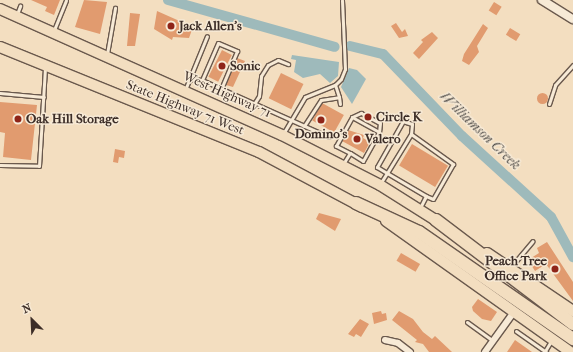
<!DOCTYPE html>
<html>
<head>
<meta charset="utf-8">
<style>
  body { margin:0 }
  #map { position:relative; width:573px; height:352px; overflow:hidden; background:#f3dec0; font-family:"IM FELL French Canon",serif }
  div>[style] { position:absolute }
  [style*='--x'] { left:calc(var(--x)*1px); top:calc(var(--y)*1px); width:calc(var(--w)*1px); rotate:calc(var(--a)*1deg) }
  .water>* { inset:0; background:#9ebabb }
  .river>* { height:10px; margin:-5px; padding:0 5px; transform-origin:5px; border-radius:5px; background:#9ebabb }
  .building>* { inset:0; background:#e19b6f; transform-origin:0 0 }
  .round { border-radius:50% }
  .roads { filter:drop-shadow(1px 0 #6a594d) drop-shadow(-1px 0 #6a594d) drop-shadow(0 1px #6a594d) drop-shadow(0 -1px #6a594d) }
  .service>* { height:3px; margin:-1.5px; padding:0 1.5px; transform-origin:1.5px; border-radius:1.5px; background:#f7ead6 }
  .minor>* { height:6px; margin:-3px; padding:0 3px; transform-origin:3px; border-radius:3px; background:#f7ead6 }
  .tertiary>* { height:8px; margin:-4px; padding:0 4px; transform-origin:4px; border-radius:4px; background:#f7ead6 }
  .primary>* { height:10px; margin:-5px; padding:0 5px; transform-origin:5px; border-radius:5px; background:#f3dec0 }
  .motorway>* { height:12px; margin:-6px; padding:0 6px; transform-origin:6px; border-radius:6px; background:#f3dec0 }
  .dots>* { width:11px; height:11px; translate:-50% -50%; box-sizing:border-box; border:2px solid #f7ead6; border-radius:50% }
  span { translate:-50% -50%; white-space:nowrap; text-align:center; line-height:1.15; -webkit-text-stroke:3px #f7ead6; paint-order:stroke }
  .poi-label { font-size:13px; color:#3c2d27; font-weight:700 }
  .left { translate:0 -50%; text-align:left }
  .right { translate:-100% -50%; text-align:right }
  .street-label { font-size:13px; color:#3c2d27 }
  .water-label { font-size:14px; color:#54504c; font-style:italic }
  .north { position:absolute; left:12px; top:300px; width:40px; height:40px; -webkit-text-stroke:3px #f7ead6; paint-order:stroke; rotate:336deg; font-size:11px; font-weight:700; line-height:16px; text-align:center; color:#3c2d27 }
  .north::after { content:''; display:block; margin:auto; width:14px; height:18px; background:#3c2d27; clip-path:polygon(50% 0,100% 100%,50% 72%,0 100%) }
</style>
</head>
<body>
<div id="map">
  <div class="water">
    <div style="clip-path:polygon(292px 55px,339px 62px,338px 76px,330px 83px,320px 74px,303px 78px,294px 72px,296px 60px,291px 59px)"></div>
    <div style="clip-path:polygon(349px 68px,357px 70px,366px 79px,352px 104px,341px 87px)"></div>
  </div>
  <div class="river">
    <div style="--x:168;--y:0;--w:173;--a:15.7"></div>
    <div style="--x:350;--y:46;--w:34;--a:14"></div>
    <div style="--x:383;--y:54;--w:114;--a:46.1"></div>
    <div style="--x:462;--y:136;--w:120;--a:42.3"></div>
    <div style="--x:551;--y:217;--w:46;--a:61.2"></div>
  </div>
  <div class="building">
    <div style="clip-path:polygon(31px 0,60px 0,54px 15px,45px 11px,47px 7px)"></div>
    <div style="clip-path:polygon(84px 0,107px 2px,100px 34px,75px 27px)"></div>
    <div style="left:494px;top:2px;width:9px;height:10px;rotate:32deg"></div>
    <div style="clip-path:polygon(157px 11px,193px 27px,189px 38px,173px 37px,172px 40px,154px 29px)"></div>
    <div style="clip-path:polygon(130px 13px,140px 14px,135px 46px,127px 46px)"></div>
    <div style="clip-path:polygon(396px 23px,402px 32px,405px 29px,408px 36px,399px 38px,391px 26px)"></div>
    <div style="clip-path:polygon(483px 24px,488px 28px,477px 46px,479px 52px,469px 65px,462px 61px,464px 54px)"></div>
    <div style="left:510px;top:28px;width:12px;height:8px;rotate:31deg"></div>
    <div style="clip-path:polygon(432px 32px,438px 38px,419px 59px,413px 53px,423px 42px,421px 40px)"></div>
    <div style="left:222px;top:50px;width:11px;height:30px;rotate:27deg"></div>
    <div style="clip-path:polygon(237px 58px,245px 61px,233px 87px,226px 85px)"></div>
    <div style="left:281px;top:73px;width:25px;height:28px;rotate:26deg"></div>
    <div class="round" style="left:536.5px;top:92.5px;width:11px;height:11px"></div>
    <div style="clip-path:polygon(0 102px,37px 105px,31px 160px,3px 157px,5px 133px,0 132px)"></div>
    <div style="left:322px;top:103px;width:25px;height:20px;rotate:29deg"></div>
    <div style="clip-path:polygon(348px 130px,364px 135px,363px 138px,370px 142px,364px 153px,342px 141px)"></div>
    <div style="left:412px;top:144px;width:42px;height:25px;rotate:31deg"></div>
    <div style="clip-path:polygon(115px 149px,125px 151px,124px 158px,119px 157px,118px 163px,113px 162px)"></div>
    <div style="clip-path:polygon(319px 213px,341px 219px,335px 231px,316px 219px)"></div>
    <div style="clip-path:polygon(547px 242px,573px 282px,573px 301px,546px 264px,535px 271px,528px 260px,539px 253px,537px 248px)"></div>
    <div style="left:401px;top:253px;width:22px;height:9px;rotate:30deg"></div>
    <div style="clip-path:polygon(478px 299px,497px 312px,491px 321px,482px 319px,473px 311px,472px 307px)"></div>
    <div style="clip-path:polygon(381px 311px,382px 314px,386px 313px,387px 320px,374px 324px,372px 313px)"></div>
    <div style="clip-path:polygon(399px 311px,413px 319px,423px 332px,432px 339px,435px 336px,452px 352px,429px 352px,423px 344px,415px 342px,417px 340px,392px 320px)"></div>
    <div style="clip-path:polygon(360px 319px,369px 324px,361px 337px,356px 334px,354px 337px,348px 334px)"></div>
    <div style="clip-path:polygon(515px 340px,532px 352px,507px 352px)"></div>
  </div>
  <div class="roads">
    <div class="service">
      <div style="--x:17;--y:14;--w:9;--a:-69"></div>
      <div style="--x:54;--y:30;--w:32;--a:-68"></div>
      <div style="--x:107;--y:54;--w:47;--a:-80.1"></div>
      <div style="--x:190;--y:79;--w:12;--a:5"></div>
      <div style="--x:202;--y:80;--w:139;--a:24.2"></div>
      <div style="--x:202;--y:80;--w:40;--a:-66.6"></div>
      <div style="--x:218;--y:43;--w:21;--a:23"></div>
      <div style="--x:237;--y:51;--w:41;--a:112.8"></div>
      <div style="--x:185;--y:90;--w:58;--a:-67.8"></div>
      <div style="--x:0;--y:93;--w:44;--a:5.2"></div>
      <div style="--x:339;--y:97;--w:7;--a:82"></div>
      <div style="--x:254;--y:104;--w:9;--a:-58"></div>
      <div style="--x:259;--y:96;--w:20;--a:-84"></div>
      <div style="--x:261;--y:76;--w:13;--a:-58"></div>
      <div style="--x:268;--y:65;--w:11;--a:-27"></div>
      <div style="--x:278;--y:60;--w:11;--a:22"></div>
      <div style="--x:549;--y:104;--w:20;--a:-72"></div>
      <div style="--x:555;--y:85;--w:27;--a:-48"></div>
      <div style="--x:352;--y:117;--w:10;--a:-24"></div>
      <div style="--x:361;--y:113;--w:21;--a:28"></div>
      <div style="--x:380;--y:123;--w:9;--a:96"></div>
      <div style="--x:304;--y:126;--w:31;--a:-57"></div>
      <div style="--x:321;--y:100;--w:18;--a:-9"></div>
      <div style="--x:339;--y:97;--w:13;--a:-108"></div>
      <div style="--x:283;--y:134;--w:43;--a:-59.3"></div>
      <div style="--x:305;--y:97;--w:32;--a:-22"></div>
      <div style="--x:335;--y:85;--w:8;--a:-45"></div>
      <div style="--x:341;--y:79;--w:11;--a:-68"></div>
      <div style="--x:345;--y:69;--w:69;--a:-92.5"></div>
      <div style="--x:411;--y:134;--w:52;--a:35.5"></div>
      <div style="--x:453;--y:164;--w:40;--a:119.7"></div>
      <div style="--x:433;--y:199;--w:8;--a:-157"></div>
      <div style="--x:343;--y:164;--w:13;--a:-58"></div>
      <div style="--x:350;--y:153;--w:16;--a:-153"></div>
      <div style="--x:336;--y:146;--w:33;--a:-61"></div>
      <div style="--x:352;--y:117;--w:31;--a:29"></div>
      <div style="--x:379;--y:132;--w:33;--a:119"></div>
      <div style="--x:363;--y:161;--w:15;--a:-148"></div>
      <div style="--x:0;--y:165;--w:39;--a:1"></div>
      <div style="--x:39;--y:166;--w:99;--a:-86.5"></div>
      <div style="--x:380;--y:184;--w:13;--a:-58"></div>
      <div style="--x:387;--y:173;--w:46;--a:-58.4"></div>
      <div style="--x:411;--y:134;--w:10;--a:-84"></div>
      <div style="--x:412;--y:124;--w:9;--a:-162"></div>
      <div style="--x:403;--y:121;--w:53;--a:119.5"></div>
      <div style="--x:377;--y:167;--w:12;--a:31"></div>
      <div style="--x:387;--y:173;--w:45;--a:30.5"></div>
      <div style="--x:426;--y:196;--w:13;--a:117"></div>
      <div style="--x:510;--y:268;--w:35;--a:-50"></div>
      <div style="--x:467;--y:322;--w:32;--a:36"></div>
      <div style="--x:516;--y:331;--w:37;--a:35"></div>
      <div style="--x:545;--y:351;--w:12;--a:-59"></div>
    </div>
    <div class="minor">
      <div style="--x:385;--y:340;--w:13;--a:13"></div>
      <div style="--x:398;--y:343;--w:15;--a:37"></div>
      <div style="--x:485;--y:352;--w:49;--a:-54.1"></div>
    </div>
    <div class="tertiary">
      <div style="--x:542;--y:0;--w:36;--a:32"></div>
    </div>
    <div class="primary">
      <div style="--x:0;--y:9;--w:309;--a:24.1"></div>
      <div style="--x:282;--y:135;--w:110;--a:27"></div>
      <div style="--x:380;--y:185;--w:73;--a:32.2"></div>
      <div style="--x:0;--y:47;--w:279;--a:22.1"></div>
      <div style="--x:259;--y:152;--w:117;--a:28.1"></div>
      <div style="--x:386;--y:221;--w:226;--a:35.4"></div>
      <div style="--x:487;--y:253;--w:104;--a:34"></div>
    </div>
    <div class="motorway">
      <div style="--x:356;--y:203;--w:69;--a:24.7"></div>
      <div style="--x:419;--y:232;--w:188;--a:34.8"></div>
      <div style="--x:436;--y:220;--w:172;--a:37.2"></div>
    </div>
  </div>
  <div class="dots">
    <div style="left:171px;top:26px;background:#8f2418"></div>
    <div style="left:222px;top:66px;background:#8f2418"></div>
    <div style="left:368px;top:117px;background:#8f2418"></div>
    <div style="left:18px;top:119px;background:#8f2418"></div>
    <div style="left:321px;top:120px;background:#8f2418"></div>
    <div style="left:357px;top:139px;background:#8f2418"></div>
    <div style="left:555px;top:269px;background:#8f2418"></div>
  </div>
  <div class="poi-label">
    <span class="left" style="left:179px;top:26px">Jack Allen's</span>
    <span class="left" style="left:230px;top:66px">Sonic</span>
    <span class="left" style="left:376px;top:117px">Circle K</span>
    <span class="left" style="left:26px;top:119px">Oak Hill Storage</span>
    <span style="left:321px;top:134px">Domino's</span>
    <span class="left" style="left:365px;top:139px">Valero</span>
    <span class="right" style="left:547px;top:269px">Peach Tree<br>Office Park</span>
  </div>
  <div class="street-label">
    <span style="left:227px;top:95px;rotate:24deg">West Highway 71</span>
    <span style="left:185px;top:108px;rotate:22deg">State Highway 71 West</span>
  </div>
  <div class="water-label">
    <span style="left:480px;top:131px;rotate:44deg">Williamson Creek</span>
  </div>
  <div class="north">N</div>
</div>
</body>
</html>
